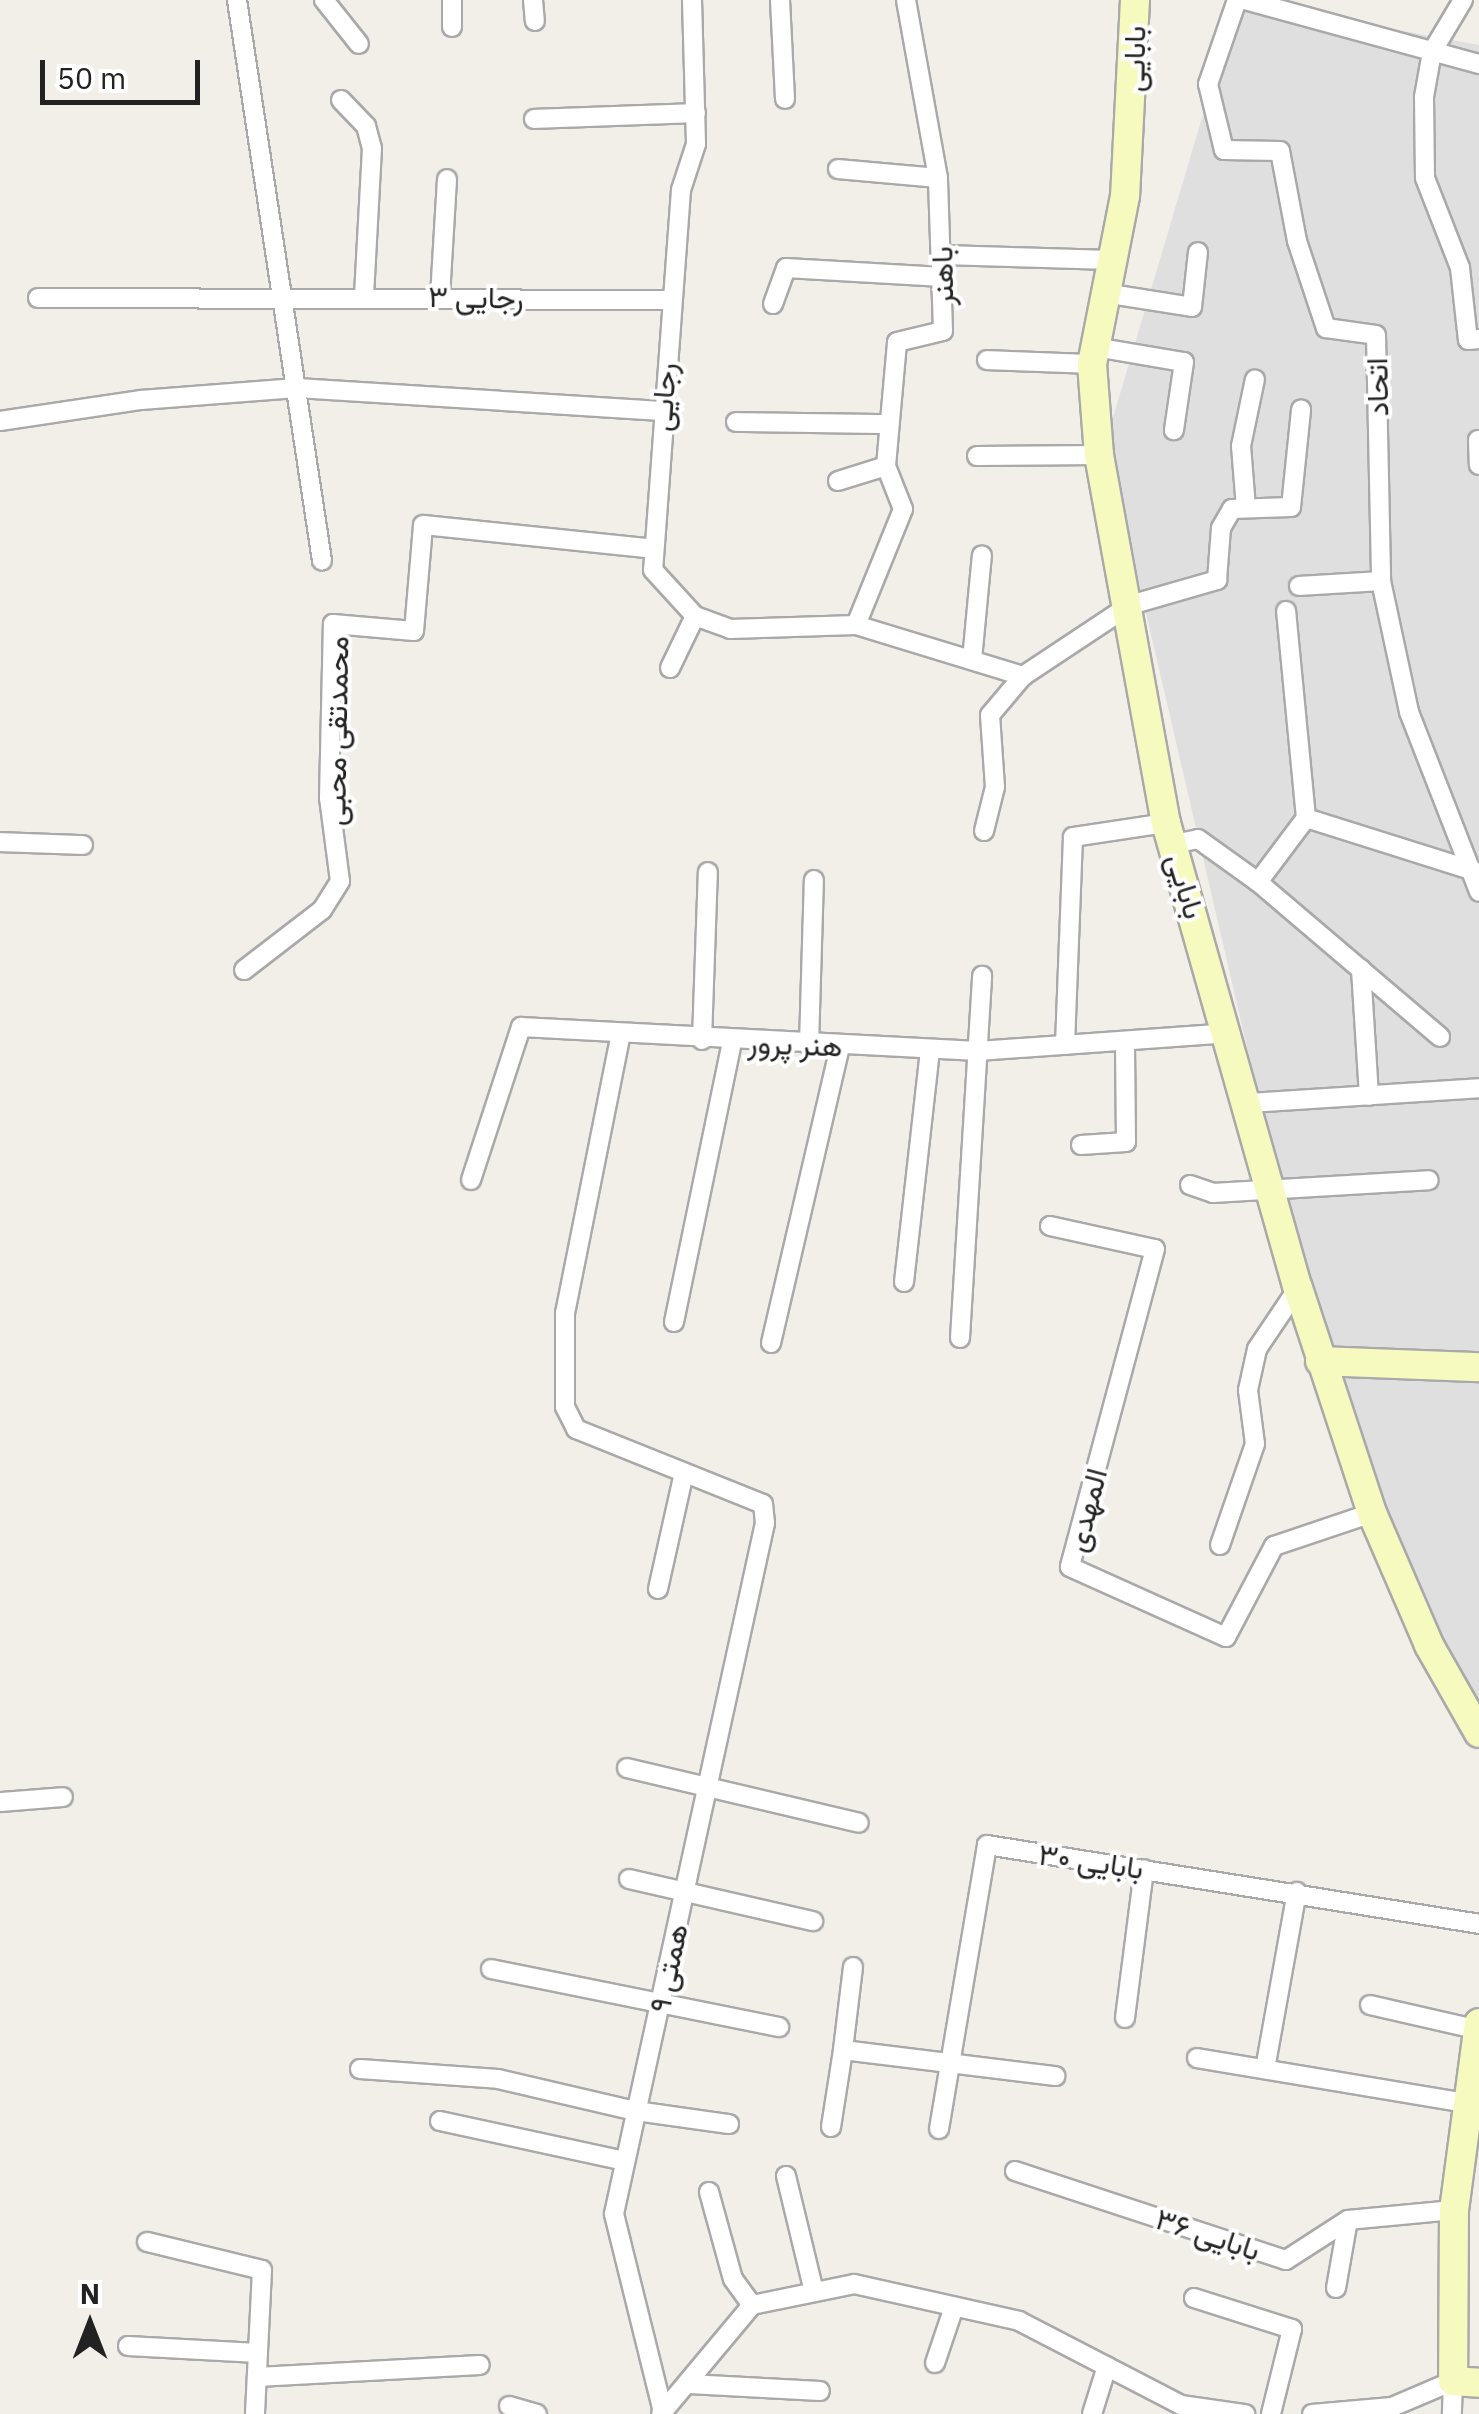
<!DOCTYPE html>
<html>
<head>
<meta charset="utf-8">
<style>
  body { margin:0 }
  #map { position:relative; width:1479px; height:2414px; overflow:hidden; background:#f2efe9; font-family:"IBM Plex Sans",Vazirmatn,sans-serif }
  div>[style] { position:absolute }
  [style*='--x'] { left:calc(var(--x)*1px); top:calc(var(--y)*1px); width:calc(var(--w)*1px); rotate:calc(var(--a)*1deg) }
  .residential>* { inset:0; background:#e0dfdf }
  .roads { filter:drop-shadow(2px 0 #a9a9a9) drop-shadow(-2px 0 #a9a9a9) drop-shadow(0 2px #a9a9a9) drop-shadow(0 -2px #a9a9a9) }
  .street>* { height:18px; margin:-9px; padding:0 9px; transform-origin:9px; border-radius:9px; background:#fff }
  .secondary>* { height:28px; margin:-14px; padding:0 14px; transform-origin:14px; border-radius:14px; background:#f7fabf }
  span { translate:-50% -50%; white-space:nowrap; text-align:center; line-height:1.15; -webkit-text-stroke:8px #fff; paint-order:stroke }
  .street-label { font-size:30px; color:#222 }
  .north { position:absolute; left:40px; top:2274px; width:100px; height:100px; -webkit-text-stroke:8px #fff; paint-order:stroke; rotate:0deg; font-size:28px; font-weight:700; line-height:40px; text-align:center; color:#222 }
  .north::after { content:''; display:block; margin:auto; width:35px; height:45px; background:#222; clip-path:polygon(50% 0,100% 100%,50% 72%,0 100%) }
  .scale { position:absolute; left:40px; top:60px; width:160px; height:45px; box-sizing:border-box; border:5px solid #222; border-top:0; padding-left:12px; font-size:30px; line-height:35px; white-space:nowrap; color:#222; -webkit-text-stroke:8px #fff; paint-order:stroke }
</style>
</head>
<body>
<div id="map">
  <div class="residential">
    <div style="clip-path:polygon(1237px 0,1479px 45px,1479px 1702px,1444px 1689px,1320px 1361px,1106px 441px)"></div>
  </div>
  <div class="roads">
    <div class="street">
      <div style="--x:237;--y:0;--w:567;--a:81.38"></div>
      <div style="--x:324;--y:0;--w:56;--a:51.5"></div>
      <div style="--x:452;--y:0;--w:27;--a:90"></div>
      <div style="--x:533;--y:0;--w:21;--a:85"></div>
      <div style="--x:692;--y:0;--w:144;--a:88.4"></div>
      <div style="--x:696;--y:144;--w:48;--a:108.1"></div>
      <div style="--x:681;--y:190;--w:381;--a:94.2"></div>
      <div style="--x:653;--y:570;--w:62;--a:47.6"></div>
      <div style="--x:695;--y:616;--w:37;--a:20"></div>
      <div style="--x:730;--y:629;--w:126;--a:-1.8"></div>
      <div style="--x:856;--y:625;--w:175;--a:17"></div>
      <div style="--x:1023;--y:676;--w:128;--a:-33.6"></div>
      <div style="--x:1130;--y:605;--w:91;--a:-16"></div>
      <div style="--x:1217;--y:580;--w:52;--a:-85.6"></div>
      <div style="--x:1221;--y:528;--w:22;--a:-60"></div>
      <div style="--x:1232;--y:509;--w:59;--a:-1.9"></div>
      <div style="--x:1291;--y:507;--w:98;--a:-84.1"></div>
      <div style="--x:780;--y:0;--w:99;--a:87.1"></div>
      <div style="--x:1237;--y:0;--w:89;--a:109"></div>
      <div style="--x:1208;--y:84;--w:68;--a:76.4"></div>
      <div style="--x:1224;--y:150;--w:56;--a:1"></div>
      <div style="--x:1280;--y:151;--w:92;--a:79.3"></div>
      <div style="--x:1297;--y:241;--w:92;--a:71.6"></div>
      <div style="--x:1326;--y:328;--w:50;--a:8"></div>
      <div style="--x:1376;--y:335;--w:246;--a:88.8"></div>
      <div style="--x:1381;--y:581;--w:134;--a:77.9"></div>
      <div style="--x:1409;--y:712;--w:193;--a:68.7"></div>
      <div style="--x:1245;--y:0;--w:243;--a:15.3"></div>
      <div style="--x:1463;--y:0;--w:61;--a:120.8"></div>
      <div style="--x:1432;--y:52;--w:46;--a:100.1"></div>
      <div style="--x:1424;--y:97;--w:81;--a:89.3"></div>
      <div style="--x:1425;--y:178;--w:97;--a:68.7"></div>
      <div style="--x:1460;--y:268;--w:72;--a:83.7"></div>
      <div style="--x:1468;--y:340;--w:11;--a:-5"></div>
      <div style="--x:341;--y:100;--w:36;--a:46"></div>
      <div style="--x:366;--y:126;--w:23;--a:75"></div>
      <div style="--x:372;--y:148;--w:148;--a:93.1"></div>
      <div style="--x:534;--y:119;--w:162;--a:-2.1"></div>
      <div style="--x:838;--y:169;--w:100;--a:5.1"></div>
      <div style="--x:943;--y:255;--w:168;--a:1.7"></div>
      <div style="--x:1104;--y:293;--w:89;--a:9"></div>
      <div style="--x:1192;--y:307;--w:55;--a:-83.8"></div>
      <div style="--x:440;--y:297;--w:118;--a:-86.6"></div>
      <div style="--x:38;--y:298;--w:633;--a:0.18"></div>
      <div style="--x:773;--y:304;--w:38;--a:-70"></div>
      <div style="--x:786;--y:268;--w:157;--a:3.3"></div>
      <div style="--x:1095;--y:347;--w:90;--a:9.6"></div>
      <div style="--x:1184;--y:362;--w:69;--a:98.4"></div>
      <div style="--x:987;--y:360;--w:105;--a:2.2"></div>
      <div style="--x:0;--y:421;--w:143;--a:-8.5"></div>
      <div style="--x:141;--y:400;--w:156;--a:-4.4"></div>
      <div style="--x:297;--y:388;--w:365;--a:3.6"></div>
      <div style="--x:736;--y:422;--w:152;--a:0.8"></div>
      <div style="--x:1478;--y:440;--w:25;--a:88"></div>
      <div style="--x:977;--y:456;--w:122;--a:-0.5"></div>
      <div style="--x:838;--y:481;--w:50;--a:-17.4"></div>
      <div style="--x:1246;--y:508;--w:62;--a:-94.6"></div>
      <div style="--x:1241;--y:446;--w:68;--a:-78.2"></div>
      <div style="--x:1299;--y:586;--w:82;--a:-3.5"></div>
      <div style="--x:856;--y:625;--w:125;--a:-67.9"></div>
      <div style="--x:903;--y:509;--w:46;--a:-111.6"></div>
      <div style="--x:886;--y:466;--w:124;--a:-84.9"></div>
      <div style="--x:897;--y:342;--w:47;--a:-13.4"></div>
      <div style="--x:943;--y:331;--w:153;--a:-91.9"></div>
      <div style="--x:938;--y:178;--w:181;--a:-100.2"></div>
      <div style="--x:972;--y:660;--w:105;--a:-84.6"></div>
      <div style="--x:670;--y:668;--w:58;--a:-64.3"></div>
      <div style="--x:1306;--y:818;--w:176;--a:17.5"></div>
      <div style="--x:984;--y:831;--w:45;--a:-76"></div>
      <div style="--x:995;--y:787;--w:72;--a:-94"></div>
      <div style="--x:990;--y:715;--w:51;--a:-49.8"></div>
      <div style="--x:0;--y:842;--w:83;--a:2.1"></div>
      <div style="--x:1173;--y:844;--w:25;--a:-11"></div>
      <div style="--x:1198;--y:839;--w:74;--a:35.6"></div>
      <div style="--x:1258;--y:882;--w:239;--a:40.4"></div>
      <div style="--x:1258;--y:882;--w:80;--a:-53.1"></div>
      <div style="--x:1306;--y:818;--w:208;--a:-95.5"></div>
      <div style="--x:1361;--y:969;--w:127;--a:86.4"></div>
      <div style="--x:244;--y:970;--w:98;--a:-37.6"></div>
      <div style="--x:322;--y:910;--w:34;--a:-58"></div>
      <div style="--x:340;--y:881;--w:84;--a:-97.5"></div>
      <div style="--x:329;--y:798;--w:174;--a:-88.7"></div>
      <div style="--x:333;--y:624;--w:81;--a:4.9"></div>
      <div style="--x:414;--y:631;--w:106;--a:-85.1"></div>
      <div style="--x:423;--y:525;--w:232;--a:5.9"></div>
      <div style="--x:621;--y:1033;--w:286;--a:101.3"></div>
      <div style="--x:565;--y:1313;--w:94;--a:90"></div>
      <div style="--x:565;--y:1407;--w:25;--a:63"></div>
      <div style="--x:576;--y:1429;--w:201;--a:21.9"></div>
      <div style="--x:763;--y:1504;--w:19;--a:84"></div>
      <div style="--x:765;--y:1523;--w:707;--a:102.33"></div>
      <div style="--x:614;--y:2214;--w:204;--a:76.1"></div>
      <div style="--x:702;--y:1040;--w:168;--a:-88"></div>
      <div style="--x:809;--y:1045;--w:165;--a:-88.3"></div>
      <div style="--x:1065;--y:1045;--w:208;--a:-87.8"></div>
      <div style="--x:1073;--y:837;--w:94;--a:-8.6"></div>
      <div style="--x:1249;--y:1103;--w:230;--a:-3.7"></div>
      <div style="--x:1081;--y:1145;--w:45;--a:-3.8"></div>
      <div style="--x:1126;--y:1142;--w:100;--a:-90.6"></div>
      <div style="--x:471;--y:1180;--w:161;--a:-71.9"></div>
      <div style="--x:521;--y:1027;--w:458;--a:3"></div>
      <div style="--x:978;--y:1051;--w:253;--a:-4.1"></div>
      <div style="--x:1190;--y:1185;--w:24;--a:19"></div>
      <div style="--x:1213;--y:1193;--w:216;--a:-3.4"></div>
      <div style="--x:1050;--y:1226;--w:107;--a:12.4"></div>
      <div style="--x:1155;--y:1249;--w:329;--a:105"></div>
      <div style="--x:1070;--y:1567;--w:171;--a:24.2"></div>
      <div style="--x:1226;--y:1637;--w:103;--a:-62.2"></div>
      <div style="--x:1274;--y:1546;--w:103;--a:-18.6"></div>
      <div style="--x:904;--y:1282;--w:233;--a:-83.6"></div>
      <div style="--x:674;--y:1322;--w:286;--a:-78.3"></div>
      <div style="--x:960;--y:1338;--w:363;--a:-86.5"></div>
      <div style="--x:771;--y:1343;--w:305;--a:-76.9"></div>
      <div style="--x:1220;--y:1545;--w:107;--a:-70.9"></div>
      <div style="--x:1255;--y:1444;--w:54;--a:-97.4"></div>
      <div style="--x:1248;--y:1390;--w:42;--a:-77.6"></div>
      <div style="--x:1257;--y:1349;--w:73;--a:-56.1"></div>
      <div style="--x:658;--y:1589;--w:119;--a:-77.4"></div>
      <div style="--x:627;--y:1768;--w:238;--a:13.3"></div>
      <div style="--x:0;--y:1802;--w:63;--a:-4.5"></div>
      <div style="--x:629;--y:1879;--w:189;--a:12.9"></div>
      <div style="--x:853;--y:1967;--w:84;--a:96.9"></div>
      <div style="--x:843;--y:2050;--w:214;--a:7"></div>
      <div style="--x:491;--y:1969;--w:294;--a:11.4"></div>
      <div style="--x:1370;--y:2005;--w:112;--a:12.9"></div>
      <div style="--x:1125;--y:2018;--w:150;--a:-82.7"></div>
      <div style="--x:1197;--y:2058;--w:272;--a:9.5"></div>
      <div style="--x:360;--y:2069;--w:138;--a:4.1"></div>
      <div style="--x:498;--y:2079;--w:142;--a:13.1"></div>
      <div style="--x:636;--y:2111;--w:94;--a:8"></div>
      <div style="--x:1265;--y:2069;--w:180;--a:-79.8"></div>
      <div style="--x:440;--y:2121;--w:189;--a:12.2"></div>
      <div style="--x:831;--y:2127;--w:78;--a:-81.1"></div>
      <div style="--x:939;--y:2129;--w:288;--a:-80.4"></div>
      <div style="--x:987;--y:1845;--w:498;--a:9.1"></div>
      <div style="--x:1015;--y:2171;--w:285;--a:18.2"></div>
      <div style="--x:1286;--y:2260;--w:74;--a:-32.8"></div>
      <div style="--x:1348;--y:2220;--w:106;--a:-5.4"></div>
      <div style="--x:786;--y:2176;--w:119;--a:76.4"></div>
      <div style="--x:709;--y:2192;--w:90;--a:74.6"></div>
      <div style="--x:733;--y:2279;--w:32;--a:54"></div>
      <div style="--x:147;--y:2242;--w:118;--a:13.7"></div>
      <div style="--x:262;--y:2270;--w:144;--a:92.8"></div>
      <div style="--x:1336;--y:2288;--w:69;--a:-80"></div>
      <div style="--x:1194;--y:2298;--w:103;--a:17.6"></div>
      <div style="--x:1292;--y:2329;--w:88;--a:103.9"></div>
      <div style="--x:128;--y:2346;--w:130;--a:3.1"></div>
      <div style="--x:935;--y:2363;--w:59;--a:-71.3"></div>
      <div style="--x:257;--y:2377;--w:223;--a:-3.1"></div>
      <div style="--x:689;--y:2384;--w:131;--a:3.1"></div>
      <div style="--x:509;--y:2406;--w:29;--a:16"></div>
      <div style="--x:661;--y:2414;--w:142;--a:-50.1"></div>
      <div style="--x:752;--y:2305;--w:104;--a:-11.6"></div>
      <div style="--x:854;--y:2284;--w:169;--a:12.6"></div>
      <div style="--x:1019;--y:2321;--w:182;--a:27.4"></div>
      <div style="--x:1181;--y:2405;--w:65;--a:8"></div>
      <div style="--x:1092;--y:2414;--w:50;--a:-72.6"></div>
      <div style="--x:1312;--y:2414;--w:80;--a:-5"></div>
      <div style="--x:1392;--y:2407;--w:66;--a:-23.1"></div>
      <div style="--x:1453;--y:2381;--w:33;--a:92"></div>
    </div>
    <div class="secondary">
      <div style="--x:1135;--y:0;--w:196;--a:92.9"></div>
      <div style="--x:1125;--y:196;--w:171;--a:101.1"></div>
      <div style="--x:1092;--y:364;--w:91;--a:85.6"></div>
      <div style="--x:1099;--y:455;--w:374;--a:79.7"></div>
      <div style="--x:1166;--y:823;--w:483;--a:74.2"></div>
      <div style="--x:1298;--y:1288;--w:237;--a:71.8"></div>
      <div style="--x:1372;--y:1513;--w:144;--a:66.6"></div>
      <div style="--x:1429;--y:1645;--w:101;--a:60.4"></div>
      <div style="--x:1320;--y:1361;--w:159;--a:2.2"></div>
      <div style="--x:1479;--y:2023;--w:189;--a:97.6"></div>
      <div style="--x:1454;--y:2210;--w:171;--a:90.3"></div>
      <div style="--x:1453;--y:2381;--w:26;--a:4"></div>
    </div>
  </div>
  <div class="street-label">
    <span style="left:1134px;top:59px;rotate:-89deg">بابایی</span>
    <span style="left:942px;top:276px;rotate:-91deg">باهنر</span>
    <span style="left:476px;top:297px;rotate:1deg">رجایی ۳</span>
    <span style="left:1377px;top:387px;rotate:-91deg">اتحاد</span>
    <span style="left:663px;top:397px;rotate:-86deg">رجایی</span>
    <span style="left:336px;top:731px;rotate:-89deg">محمدتقی محبی</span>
    <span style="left:1186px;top:886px;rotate:73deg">بابایی</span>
    <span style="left:795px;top:1044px;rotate:2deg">هنر پرور</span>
    <span style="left:1086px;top:1510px;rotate:-75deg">المهدی</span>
    <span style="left:1091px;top:1861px;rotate:8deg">بابایی ۳۰</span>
    <span style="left:668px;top:1968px;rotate:-78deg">همتی ۹</span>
    <span style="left:1208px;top:2234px;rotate:18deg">بابایی ۳۶</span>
  </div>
  <div class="north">N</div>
  <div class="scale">50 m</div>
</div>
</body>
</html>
